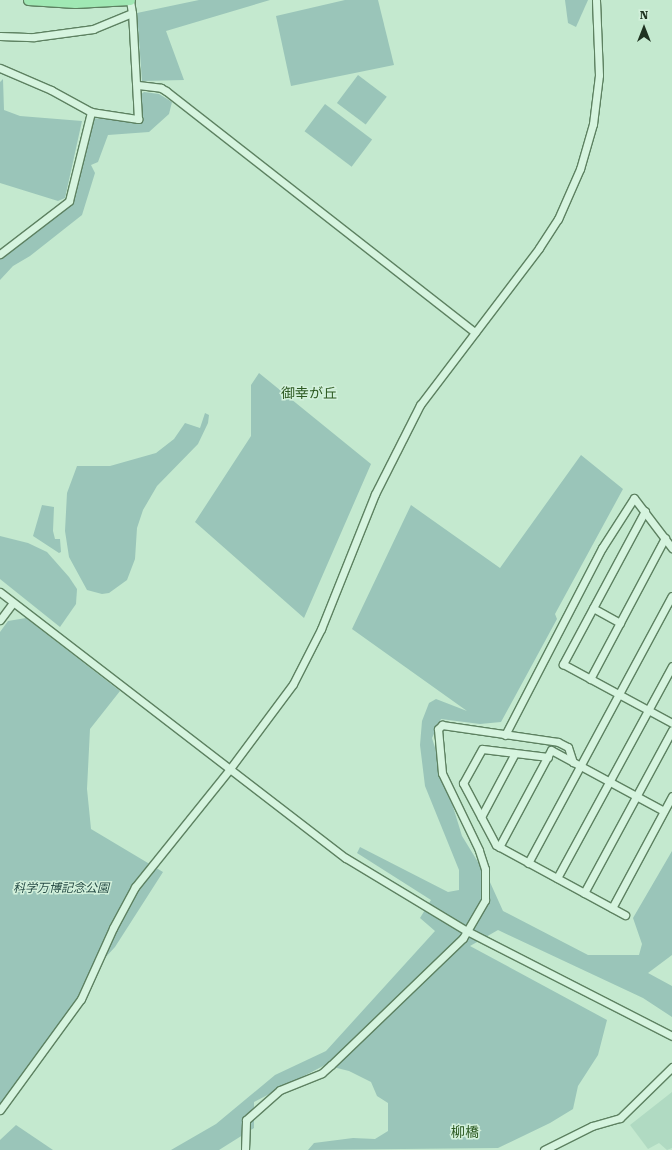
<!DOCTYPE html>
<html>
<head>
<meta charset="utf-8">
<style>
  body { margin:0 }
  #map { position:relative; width:672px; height:1150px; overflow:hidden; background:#c4e9cf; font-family:"Roboto Serif","Noto Sans JP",serif }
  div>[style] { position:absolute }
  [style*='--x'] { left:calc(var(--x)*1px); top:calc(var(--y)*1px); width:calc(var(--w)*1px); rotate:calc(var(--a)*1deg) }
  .farmland>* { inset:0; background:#b0dac2 }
  .green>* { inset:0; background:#9ac5b9; transform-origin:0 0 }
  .roads { filter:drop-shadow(1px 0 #5d8161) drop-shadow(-1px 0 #5d8161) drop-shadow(0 1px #5d8161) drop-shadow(0 -1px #5d8161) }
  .minor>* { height:7px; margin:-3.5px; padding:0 3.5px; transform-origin:3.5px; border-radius:3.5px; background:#d6f4df }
  .major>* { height:9px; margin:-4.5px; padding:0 4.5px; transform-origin:4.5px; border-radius:4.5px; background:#a0e8b4 }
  span { translate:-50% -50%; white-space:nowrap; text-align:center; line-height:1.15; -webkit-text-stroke:3px #d3f1dc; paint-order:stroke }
  .park-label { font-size:12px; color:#284d47; font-style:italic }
  .quarter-label { font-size:14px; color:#2e5b23 }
  .north { position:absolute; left:624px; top:8px; width:40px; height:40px; -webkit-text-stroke:3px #d3f1dc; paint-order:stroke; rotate:0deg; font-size:11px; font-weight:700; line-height:16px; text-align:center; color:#1f3321 }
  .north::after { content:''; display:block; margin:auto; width:14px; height:18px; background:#1f3321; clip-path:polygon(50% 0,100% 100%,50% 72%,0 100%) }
</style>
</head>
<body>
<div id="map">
  <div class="farmland">
    <div style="clip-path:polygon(672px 1092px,672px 1148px,667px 1150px,659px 1143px,648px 1149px,630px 1125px)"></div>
  </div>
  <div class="green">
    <div style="clip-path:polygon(199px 0,270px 0,166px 31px,184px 80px,142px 81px,137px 13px)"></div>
    <div style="clip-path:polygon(345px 0,378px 0,394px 65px,291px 86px,276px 16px)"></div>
    <div style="clip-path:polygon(565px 0,588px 0,576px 27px,568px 23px)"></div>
    <div style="left:358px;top:75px;width:36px;height:35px;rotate:37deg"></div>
    <div style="clip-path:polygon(3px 79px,4px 110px,20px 116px,82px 121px,65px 198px,58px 201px,0 183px,0 82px)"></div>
    <div style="clip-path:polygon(144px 92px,159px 94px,172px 102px,169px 114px,149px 132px,108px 135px,98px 162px,91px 165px,95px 173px,82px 215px,30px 256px,13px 266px,0 280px,0 257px,71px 203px,75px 196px,92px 118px,140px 122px,140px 95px)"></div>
    <div style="left:325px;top:104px;width:59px;height:34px;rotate:37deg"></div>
    <div style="clip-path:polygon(259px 373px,371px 464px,304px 618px,195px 522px,251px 436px,251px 385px)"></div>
    <div style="clip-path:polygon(205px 413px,209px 415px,208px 423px,198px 444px,157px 486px,143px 510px,137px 528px,135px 559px,127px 580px,109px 593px,102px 594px,87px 590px,69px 557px,65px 531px,67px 493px,77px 466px,110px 466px,156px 453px,174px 439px,185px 423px,200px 428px)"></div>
    <div style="clip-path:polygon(581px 455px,623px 489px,555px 614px,557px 619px,501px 722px,480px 724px,441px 719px,432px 738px,462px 836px,489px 880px,503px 911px,588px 955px,639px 955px,642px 944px,633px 918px,672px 851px,672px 955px,648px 973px,672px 986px,672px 1017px,643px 998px,498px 930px,470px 946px,607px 1020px,598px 1055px,578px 1086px,573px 1109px,550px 1123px,498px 1148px,308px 1150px,314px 1143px,353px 1138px,375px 1139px,388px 1131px,388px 1103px,377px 1096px,371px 1082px,349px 1071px,325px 1065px,254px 1102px,254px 1128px,219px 1150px,171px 1150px,216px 1124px,275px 1075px,326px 1051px,435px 931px,420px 918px,431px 900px,357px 853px,360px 847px,448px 892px,459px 890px,459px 870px,425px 786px,420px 745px,422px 721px,429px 703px,436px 699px,467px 711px,352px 629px,411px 505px,500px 568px)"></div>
    <div style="clip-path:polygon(42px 505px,54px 507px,53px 531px,55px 539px,60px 539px,61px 552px,59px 553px,33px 536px)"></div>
    <div style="clip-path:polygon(0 536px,28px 543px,47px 552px,69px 577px,77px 589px,76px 604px,60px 627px,0 579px)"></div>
    <div style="clip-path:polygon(26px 618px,120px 691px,90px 729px,87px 789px,91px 829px,163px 872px,115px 947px,91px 973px,79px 997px,0 1105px,0 632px,8px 621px)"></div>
    <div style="clip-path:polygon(16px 1125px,53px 1150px,0 1150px,0 1140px)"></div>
  </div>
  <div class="roads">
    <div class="minor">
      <div style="--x:0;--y:36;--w:34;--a:2"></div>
      <div style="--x:34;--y:37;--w:60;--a:-7.7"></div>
      <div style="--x:93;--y:29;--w:42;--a:-22.3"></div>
      <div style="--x:132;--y:13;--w:13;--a:-99"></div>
      <div style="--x:0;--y:68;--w:56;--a:23.3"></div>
      <div style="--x:51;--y:90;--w:46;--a:28.8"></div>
      <div style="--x:91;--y:112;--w:48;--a:8.5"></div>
      <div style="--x:138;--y:119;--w:106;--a:-93.2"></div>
      <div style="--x:138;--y:85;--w:23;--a:7"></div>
      <div style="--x:161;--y:88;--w:6;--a:31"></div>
      <div style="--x:166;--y:91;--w:392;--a:38"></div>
      <div style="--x:0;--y:254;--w:87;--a:-37.5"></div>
      <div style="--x:69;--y:201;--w:92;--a:-76.1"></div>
      <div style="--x:645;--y:511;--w:174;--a:118.2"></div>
      <div style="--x:563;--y:664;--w:124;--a:28.4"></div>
      <div style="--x:0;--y:592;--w:436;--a:37.6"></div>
      <div style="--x:346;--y:858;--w:141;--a:31.1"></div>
      <div style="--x:467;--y:931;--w:230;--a:27.1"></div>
      <div style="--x:593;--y:608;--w:31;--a:29"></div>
      <div style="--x:0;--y:620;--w:21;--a:-53"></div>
      <div style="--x:590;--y:679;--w:160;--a:-62"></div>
      <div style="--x:505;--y:735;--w:211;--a:-62.6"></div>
      <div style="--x:602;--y:548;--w:59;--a:-57.4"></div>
      <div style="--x:634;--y:498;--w:63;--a:52.8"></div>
      <div style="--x:548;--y:757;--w:66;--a:-173.1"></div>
      <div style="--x:482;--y:749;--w:39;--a:119"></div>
      <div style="--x:463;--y:783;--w:70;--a:62"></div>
      <div style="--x:496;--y:845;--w:147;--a:28.5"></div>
      <div style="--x:481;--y:817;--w:72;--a:-62"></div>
      <div style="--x:499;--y:847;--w:110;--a:-61.8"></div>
      <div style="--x:551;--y:750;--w:128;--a:28.4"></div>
      <div style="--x:528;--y:863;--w:303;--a:-61.7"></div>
      <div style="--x:557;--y:878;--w:241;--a:-61.5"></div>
      <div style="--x:584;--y:893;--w:185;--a:-61.6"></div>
      <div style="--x:612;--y:908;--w:127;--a:-61.8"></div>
      <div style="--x:0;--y:1110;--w:137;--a:-53.9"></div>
      <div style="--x:81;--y:999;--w:78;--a:-65.7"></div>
      <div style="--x:113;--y:928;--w:47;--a:-61.8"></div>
      <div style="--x:135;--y:887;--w:150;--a:-51.2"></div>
      <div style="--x:229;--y:770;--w:107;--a:-53.3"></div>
      <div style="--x:293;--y:684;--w:62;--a:-63"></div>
      <div style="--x:321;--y:629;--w:145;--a:-68.2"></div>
      <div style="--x:375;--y:494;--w:100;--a:-63.2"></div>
      <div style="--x:420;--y:405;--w:197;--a:-52.8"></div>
      <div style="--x:539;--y:248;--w:35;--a:-57"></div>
      <div style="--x:558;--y:219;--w:55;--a:-66.3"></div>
      <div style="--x:580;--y:169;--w:47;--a:-73.9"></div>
      <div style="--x:593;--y:124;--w:49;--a:-83"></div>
      <div style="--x:599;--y:75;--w:75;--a:-92.3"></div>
      <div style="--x:245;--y:1150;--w:30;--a:-88"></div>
      <div style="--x:246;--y:1120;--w:45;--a:-41.4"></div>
      <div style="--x:280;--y:1090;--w:45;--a:-22"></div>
      <div style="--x:322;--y:1073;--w:12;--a:-42"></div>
      <div style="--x:331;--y:1065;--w:183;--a:-43.9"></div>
      <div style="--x:463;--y:938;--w:44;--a:-59.9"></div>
      <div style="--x:485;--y:900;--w:31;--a:-90"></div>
      <div style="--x:485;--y:869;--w:20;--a:-108"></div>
      <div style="--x:479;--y:850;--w:85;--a:-115.7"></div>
      <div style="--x:442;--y:773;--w:44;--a:-95.2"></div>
      <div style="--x:438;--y:729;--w:6;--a:-45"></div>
      <div style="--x:442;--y:725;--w:117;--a:8.3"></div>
      <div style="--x:558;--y:742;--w:11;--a:27"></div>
      <div style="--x:568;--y:747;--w:16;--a:72"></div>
      <div style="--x:544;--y:1150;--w:54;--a:-26.6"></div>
      <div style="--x:592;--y:1126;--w:29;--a:-16"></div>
      <div style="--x:620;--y:1118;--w:73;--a:-44.4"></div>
    </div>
    <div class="major">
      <div style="--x:28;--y:0;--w:47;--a:3.7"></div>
      <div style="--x:75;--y:3;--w:55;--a:-3.1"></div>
    </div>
  </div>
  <div class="park-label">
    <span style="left:61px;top:889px">科学万博記念公園</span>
  </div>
  <div class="quarter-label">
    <span style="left:309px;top:393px">御幸が丘</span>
    <span style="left:465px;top:1132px">柳橋</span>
  </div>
  <div class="north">N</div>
</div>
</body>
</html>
